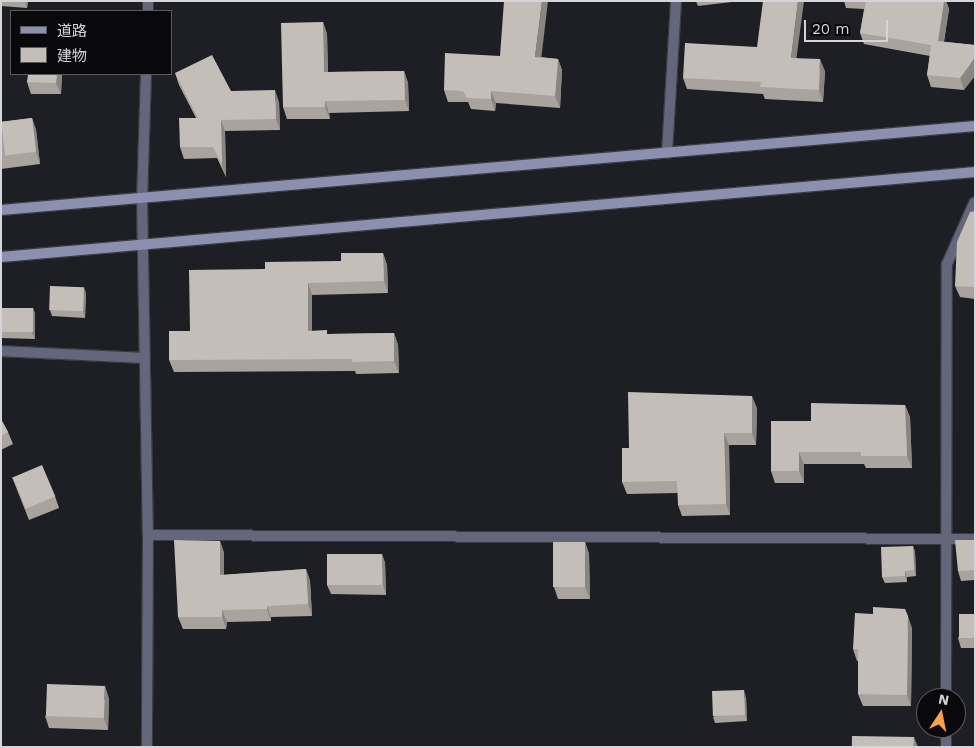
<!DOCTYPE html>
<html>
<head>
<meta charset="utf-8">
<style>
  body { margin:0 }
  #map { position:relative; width:976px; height:748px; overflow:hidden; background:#1e1f24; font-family:"Work Sans","Noto Sans JP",sans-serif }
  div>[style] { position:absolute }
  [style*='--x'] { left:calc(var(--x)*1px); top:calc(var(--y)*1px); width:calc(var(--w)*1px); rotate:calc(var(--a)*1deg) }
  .roads { filter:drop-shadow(1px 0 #3b3c41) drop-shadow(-1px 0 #3b3c41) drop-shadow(0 1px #3b3c41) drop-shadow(0 -1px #3b3c41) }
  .street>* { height:10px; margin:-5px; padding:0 5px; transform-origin:5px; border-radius:5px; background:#64667b }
  .secondary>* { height:10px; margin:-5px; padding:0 5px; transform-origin:5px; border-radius:5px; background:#8c8fb0 }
  .wall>* { inset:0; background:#a9a39e }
  .shaded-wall>* { inset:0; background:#898581 }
  .building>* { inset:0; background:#c4beb8; transform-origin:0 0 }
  span { translate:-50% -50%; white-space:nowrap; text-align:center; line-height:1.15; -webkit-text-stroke:5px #09090b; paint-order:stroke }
  .frame { position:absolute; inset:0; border:2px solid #d5d5d9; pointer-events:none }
  .legend { position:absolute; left:10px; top:10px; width:162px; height:65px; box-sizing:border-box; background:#09090b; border:1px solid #5b5b5d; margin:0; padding:6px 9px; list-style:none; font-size:15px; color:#d5d5d9 }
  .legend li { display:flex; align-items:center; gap:10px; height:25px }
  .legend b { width:25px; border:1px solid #5b5b5d }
  .north { position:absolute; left:916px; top:688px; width:50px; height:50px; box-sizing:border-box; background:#09090b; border:1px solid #5b5b5d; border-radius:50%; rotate:11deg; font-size:14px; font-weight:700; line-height:20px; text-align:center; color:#d5d5d9 }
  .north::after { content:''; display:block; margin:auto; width:18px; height:22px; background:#f8a14a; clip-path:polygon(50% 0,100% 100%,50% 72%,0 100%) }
  .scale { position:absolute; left:804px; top:20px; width:84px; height:22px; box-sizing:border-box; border:2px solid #d5d5d9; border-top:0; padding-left:6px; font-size:15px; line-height:18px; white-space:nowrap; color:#d5d5d9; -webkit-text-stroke:4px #09090b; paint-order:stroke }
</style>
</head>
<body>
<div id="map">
  <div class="roads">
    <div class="street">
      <div style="--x:148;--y:11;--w:10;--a:-90"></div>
      <div style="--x:146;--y:74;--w:124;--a:91.8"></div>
      <div style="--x:142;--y:198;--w:337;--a:89"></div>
      <div style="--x:148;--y:535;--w:212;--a:90.3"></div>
      <div style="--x:667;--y:153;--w:152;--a:-86.6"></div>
      <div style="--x:1;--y:351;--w:144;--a:2.8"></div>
      <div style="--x:148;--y:535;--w:827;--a:0.28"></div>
      <div style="--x:946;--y:698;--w:434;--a:-89.9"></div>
      <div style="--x:947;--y:264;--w:67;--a:-66.1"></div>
      <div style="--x:946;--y:747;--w:19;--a:-90"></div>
    </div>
    <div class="secondary">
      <div style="--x:1;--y:210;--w:978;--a:-4.93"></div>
      <div style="--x:1;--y:257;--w:978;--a:-4.99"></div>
    </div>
  </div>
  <div class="wall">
    <div style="clip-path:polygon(1px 1px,28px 1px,27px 8px,1px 6px)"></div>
    <div style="clip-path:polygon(696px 1px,740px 1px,698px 6px)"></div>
    <div style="clip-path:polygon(844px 1px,946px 1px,949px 9px,944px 42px,975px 45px,964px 90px,931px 87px,927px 75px,930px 56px,864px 44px,860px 33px,864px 9px,846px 8px)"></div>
    <div style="clip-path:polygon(323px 22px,327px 34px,328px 72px,404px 71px,408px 83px,409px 111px,329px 113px,330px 119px,287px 119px,283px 107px)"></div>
    <div style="clip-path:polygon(500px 56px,541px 57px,558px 59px,562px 70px,560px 108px,496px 103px,495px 111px,471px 109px,468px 102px,448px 102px,444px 90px)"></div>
    <div style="clip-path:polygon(797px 58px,825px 71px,823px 102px,765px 99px,763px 94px,687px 89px,683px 78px)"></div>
    <div style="clip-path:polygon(175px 73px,231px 91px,279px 102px,280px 130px,225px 131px,226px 177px,217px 158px,184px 159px,180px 147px,196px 118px,179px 85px)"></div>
    <div style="clip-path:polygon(62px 74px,61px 94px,31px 94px,27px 82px)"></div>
    <div style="clip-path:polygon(32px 118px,36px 130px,40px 164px,1px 169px,1px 122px)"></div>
    <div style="clip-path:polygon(975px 211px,975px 299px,960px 297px,955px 286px)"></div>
    <div style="clip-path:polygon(383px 253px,387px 265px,388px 293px,312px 295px,312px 331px,328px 334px,394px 333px,398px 345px,399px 373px,356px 374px,355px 371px,174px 372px,169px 360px,190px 331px,265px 269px,341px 261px)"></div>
    <div style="clip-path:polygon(86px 293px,85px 318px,52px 316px,50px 310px)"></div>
    <div style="clip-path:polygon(1px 308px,33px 308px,35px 314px,35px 339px,1px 338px)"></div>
    <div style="clip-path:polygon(905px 405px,910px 417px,912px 468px,866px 468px,864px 464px,804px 464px,804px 483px,775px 483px,771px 471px,811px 421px)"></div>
    <div style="clip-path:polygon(757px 408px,756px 445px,729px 445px,730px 515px,682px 516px,678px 505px,678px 493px,627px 494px,622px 482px,629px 448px)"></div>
    <div style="clip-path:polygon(1px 419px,8px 432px,13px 444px,1px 450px)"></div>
    <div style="clip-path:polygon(12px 477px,55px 496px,59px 508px,29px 520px)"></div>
    <div style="clip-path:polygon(975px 540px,975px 580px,961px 581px,958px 571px)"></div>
    <div style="clip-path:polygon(220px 541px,224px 553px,224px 575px,306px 569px,310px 581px,312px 616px,271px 617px,271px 621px,227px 622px,226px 629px,183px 629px,178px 617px)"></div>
    <div style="clip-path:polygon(585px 542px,589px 554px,590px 599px,558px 599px,554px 587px)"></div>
    <div style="clip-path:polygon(913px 546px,915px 552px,916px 576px,907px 577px,907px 582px,885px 583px,882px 577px)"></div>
    <div style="clip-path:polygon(382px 554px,385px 563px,386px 595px,331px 594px,327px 585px)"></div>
    <div style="clip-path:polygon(975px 614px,975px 648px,961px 648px,958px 638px)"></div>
    <div style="clip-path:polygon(912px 628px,911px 706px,863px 706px,858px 694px,858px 661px,857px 661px,853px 649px)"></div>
    <div style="clip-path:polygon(746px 697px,747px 721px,715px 723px,713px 717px)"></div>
    <div style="clip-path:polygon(109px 698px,108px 730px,49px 728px,45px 716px)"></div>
  </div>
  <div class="shaded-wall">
    <div style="clip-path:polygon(25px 1px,28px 1px,27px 8px)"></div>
    <div style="clip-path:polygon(542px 1px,548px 1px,540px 69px,535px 57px)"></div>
    <div style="clip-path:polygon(798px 1px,804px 1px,795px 69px,791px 58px)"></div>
    <div style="clip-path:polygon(944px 1px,946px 1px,949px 9px,942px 53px,938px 41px)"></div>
    <div style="clip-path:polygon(323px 22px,327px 34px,328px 84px,324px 72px)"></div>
    <div style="clip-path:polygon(975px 58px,975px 76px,964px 90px,960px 78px)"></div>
    <div style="clip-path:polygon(558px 59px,562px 70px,560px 108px,555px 96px)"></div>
    <div style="clip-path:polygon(820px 59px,825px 71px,823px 102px,819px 90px)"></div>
    <div style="clip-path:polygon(404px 71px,408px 83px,409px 111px,405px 100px)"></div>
    <div style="clip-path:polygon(57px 74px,62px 74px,61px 94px,56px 83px)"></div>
    <div style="clip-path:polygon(275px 90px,279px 102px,280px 130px,276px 119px)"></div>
    <div style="clip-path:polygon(491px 91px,496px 103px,495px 111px,491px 99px)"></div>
    <div style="clip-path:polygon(325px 101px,329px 113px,330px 119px,325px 107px)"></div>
    <div style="clip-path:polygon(32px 118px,36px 130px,40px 164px,36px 152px)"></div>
    <div style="clip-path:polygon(221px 120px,225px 131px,226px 177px,222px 165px)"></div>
    <div style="clip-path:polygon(383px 253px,387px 265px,388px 293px,384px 281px)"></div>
    <div style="clip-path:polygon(308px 283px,312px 295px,312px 343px,308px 331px)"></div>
    <div style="clip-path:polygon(84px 287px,86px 293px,85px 318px,83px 311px)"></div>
    <div style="clip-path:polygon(33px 308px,35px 314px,35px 339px,32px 333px)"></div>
    <div style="clip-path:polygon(394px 333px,398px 345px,399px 373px,394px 361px)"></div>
    <div style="clip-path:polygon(752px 396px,757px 408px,756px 445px,752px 433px)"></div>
    <div style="clip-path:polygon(905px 405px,910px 417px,912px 468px,907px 456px)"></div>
    <div style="clip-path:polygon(724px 433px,729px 445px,730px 515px,726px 504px)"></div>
    <div style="clip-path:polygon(799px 452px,804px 464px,804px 483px,799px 471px)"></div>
    <div style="clip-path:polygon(220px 541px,224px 553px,224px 587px,220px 575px)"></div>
    <div style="clip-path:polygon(585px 542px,589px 554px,590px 599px,585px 587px)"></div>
    <div style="clip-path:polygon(913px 546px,915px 552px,916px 576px,914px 570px)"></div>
    <div style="clip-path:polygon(382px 554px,385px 563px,386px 595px,383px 585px)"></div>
    <div style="clip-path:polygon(306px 569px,310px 581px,312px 616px,308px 604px)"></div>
    <div style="clip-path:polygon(905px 571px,907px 577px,907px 582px,905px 576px)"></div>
    <div style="clip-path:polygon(267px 606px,271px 617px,271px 621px,267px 609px)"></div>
    <div style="clip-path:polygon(222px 610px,227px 622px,226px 629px,222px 617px)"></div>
    <div style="clip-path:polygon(908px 616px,912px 628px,911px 706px,907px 695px)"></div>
    <div style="clip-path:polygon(105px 686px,109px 698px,108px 730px,104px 719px)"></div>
    <div style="clip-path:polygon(744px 690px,746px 697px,747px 721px,745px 715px)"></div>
    <div style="clip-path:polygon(914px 737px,918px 747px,914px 747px)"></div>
  </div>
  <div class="building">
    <div style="clip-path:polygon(504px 1px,542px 1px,535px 57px,558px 59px,555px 96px,491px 91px,491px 99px,467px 98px,463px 91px,444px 90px,445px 53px,500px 56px)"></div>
    <div style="clip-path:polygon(763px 1px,798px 1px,791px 58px,820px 59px,819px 90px,760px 87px,761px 82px,683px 78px,685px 43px,757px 47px)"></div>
    <div style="clip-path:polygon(866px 1px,944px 1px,938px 41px,975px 45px,975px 58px,960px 78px,927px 75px,931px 45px,860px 33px)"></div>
    <div style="clip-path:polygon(323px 22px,324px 72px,404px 71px,405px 100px,325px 101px,325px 107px,283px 107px,281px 23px)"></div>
    <div style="clip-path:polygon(212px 55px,231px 91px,275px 90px,276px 119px,221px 120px,222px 165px,213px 147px,180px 147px,179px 118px,198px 118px,175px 73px)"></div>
    <div style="clip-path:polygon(28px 74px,57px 74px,56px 83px,27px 82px)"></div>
    <div style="left:32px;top:118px;width:34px;height:31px;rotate:83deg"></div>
    <div style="clip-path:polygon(975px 211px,975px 287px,955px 286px,957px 242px,970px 212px)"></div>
    <div style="clip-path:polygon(341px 253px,383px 253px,384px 281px,308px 283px,308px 331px,327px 330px,327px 334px,394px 333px,394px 361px,352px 362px,352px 359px,169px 360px,169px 331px,190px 331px,189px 270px,265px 269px,265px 262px,341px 261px)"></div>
    <div style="left:50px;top:286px;width:34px;height:24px;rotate:2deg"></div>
    <div style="left:1px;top:308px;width:32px;height:24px"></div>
    <div style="clip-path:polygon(628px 392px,752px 396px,752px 433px,724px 433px,726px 504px,678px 505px,677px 481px,622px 482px,622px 448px,629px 448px)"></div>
    <div style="clip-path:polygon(811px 403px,905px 405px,907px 456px,861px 456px,861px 452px,799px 452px,799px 471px,771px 471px,771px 421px,811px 421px)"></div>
    <div style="clip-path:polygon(1px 419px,8px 432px,1px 436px)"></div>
    <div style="left:42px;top:465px;width:34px;height:32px;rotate:67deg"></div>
    <div style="clip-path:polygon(174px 540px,220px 541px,220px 575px,306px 569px,308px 604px,267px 606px,267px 609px,222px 610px,222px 617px,178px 617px)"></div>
    <div style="clip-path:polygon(955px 540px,975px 540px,975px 570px,958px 571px)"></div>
    <div style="left:553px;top:542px;width:32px;height:45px"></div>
    <div style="clip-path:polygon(913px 546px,914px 570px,905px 571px,905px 576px,882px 577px,881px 547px)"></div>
    <div style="left:327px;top:554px;width:55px;height:31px"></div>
    <div style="clip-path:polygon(873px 607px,905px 609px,908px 616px,907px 695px,858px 694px,858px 649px,853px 649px,855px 613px,873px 614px)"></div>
    <div style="left:959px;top:614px;width:16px;height:24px"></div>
    <div style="left:47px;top:684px;width:58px;height:32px;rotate:2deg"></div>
    <div style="left:744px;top:690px;width:25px;height:32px;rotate:88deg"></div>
    <div style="left:852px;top:736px;width:62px;height:11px;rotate:1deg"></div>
  </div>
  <div class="frame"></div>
  <ul class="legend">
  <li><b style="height:6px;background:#8c8fb0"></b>道路</li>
  <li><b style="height:14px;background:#c4beb8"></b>建物</li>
  </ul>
  <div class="north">N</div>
  <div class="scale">20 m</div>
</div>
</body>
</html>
